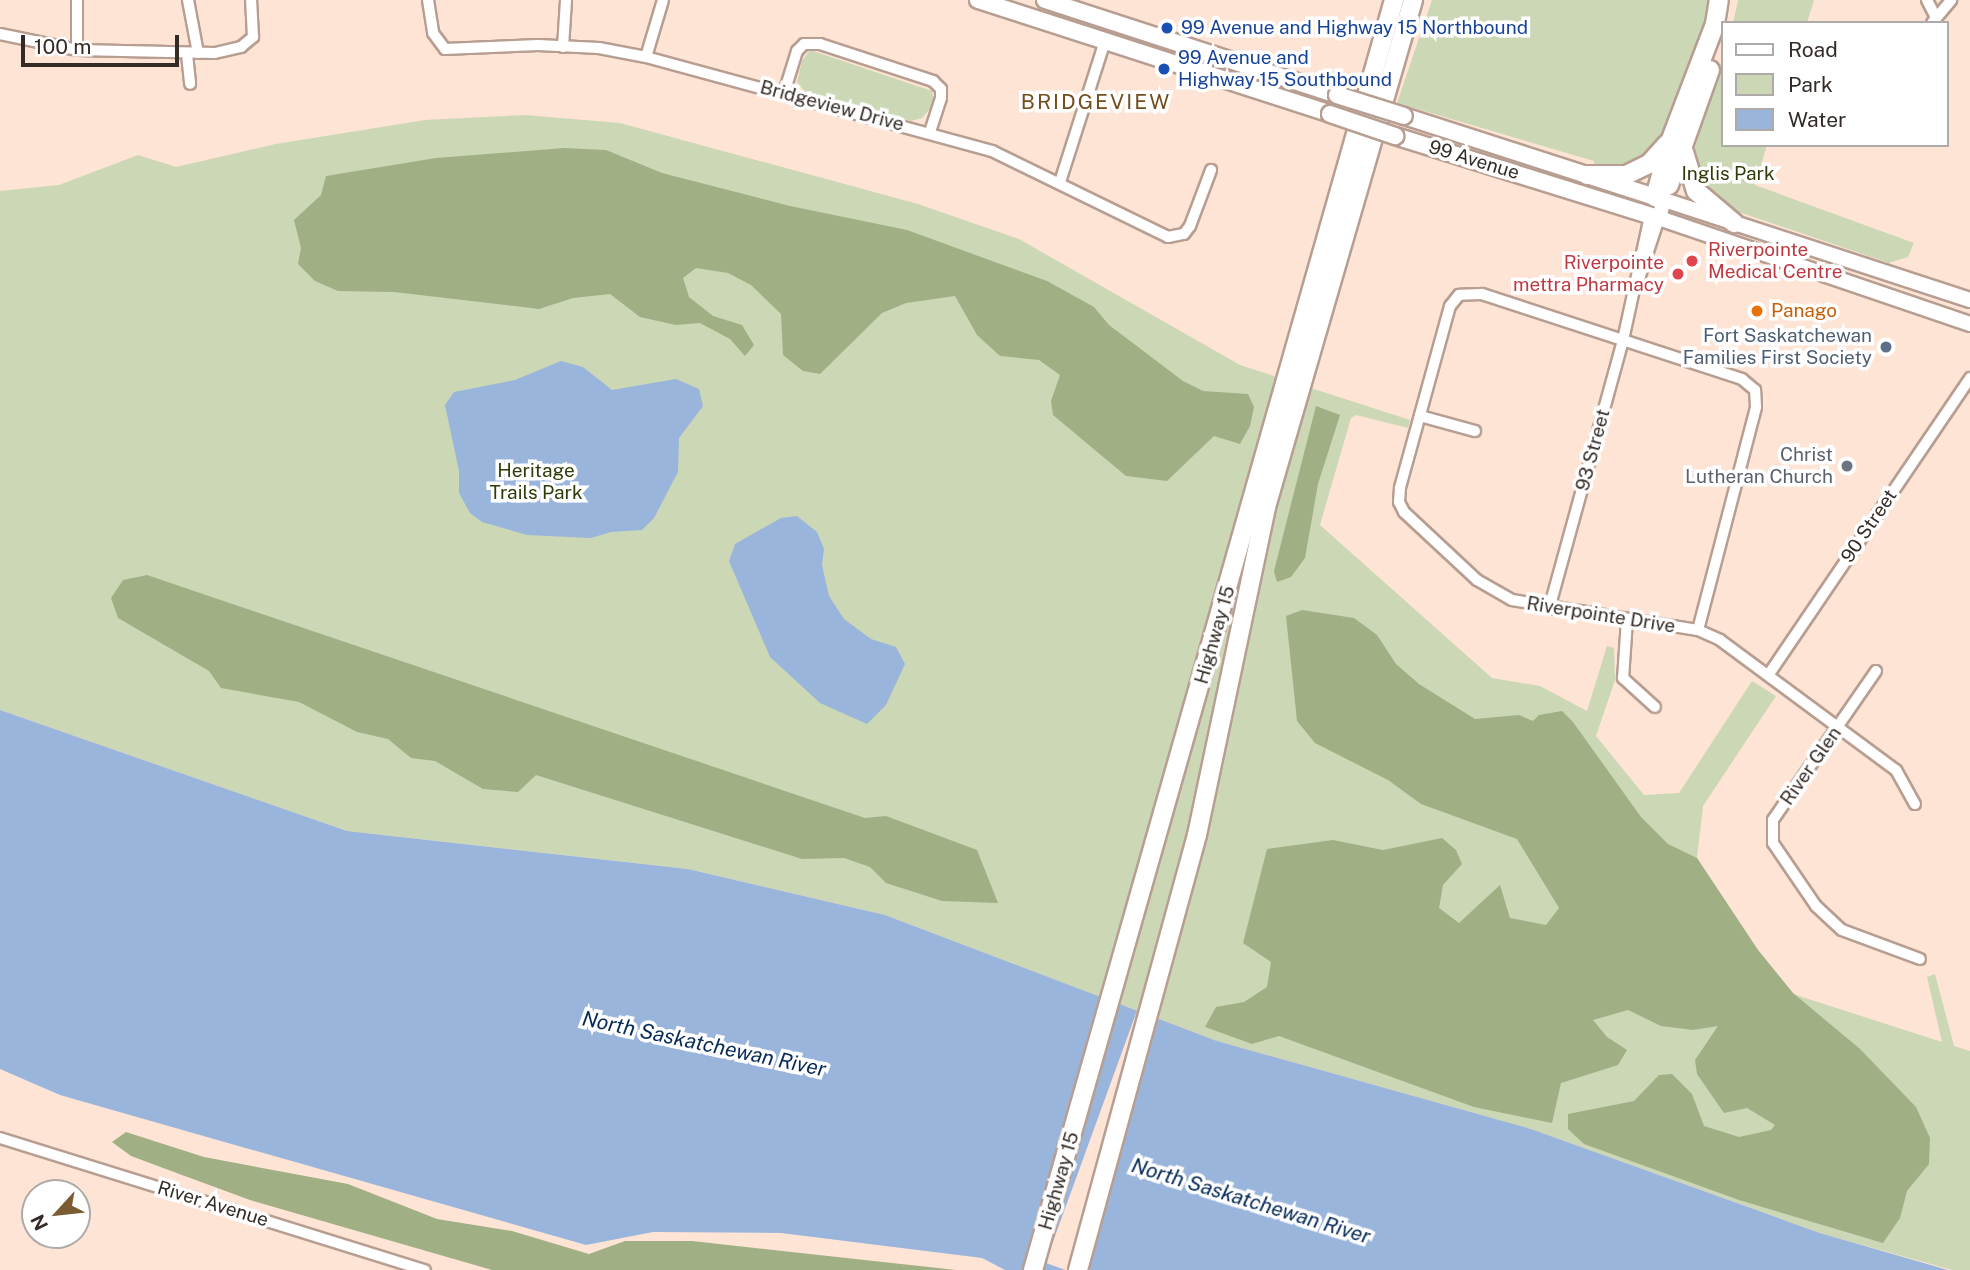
<!DOCTYPE html>
<html>
<head>
<meta charset="utf-8">
<style>
  body { margin:0 }
  #map { position:relative; width:1970px; height:1270px; overflow:hidden; background:#fee4d5; font-family:"Public Sans",sans-serif }
  div>[style] { position:absolute }
  [style*='--x'] { left:calc(var(--x)*1px); top:calc(var(--y)*1px); width:calc(var(--w)*1px); rotate:calc(var(--a)*1deg) }
  .green>* { inset:0; background:#ccd7b6 }
  .forest>* { inset:0; background:#a1af84 }
  .water>* { inset:0; background:#9ab5db }
  .pier>* { inset:0; background:#fee4d5; transform-origin:0 0 }
  .roads { filter:drop-shadow(2px 0 #b79e91) drop-shadow(-2px 0 #b79e91) drop-shadow(0 2px #b79e91) drop-shadow(0 -2px #b79e91) }
  .minor>* { height:10px; margin:-5px; padding:0 5px; transform-origin:5px; border-radius:5px; background:#fff }
  .tertiary>* { height:14px; margin:-7px; padding:0 7px; transform-origin:7px; border-radius:7px; background:#fff }
  .secondary>* { height:16px; margin:-8px; padding:0 8px; transform-origin:8px; border-radius:8px; background:#fff }
  .primary>* { height:18px; margin:-9px; padding:0 9px; transform-origin:9px; border-radius:9px; background:#fff }
  .bridges { filter:drop-shadow(2px 0 #b79e91) drop-shadow(-2px 0 #b79e91) drop-shadow(0 2px #b79e91) drop-shadow(0 -2px #b79e91) }
  .secondary-bridge>* { height:16px; margin:-8px; padding:0 8px; transform-origin:8px; border-radius:8px; background:#fff }
  .dots>* { width:19px; height:19px; translate:-50% -50%; box-sizing:border-box; border:4px solid #fff; border-radius:50% }
  span { translate:-50% -50%; white-space:nowrap; text-align:center; line-height:1.15; -webkit-text-stroke:7px #fff; paint-order:stroke }
  .transit-label { font-size:19px; color:#164399 }
  .left { translate:0 -50%; text-align:left }
  .street-label { font-size:19px; color:#352b26 }
  .park-label { font-size:19px; color:#2f3b07 }
  .health-label { font-size:19px; color:#be3a42 }
  .right { translate:-100% -50%; text-align:right }
  .food-label { font-size:19px; color:#c56008 }
  .service-label { font-size:19px; color:#4e5e75 }
  .worship-label { font-size:19px; color:#5b616d }
  .neighbourhood-label { font-size:21px; color:#714e1c; letter-spacing:2px }
  .water-label { font-size:21px; color:#052a57; font-style:italic }
  .legend { position:absolute; left:1721px; top:21px; width:228px; height:126px; box-sizing:border-box; background:#fff; border:2px solid #aeaaa8; margin:0; padding:9px 12px; list-style:none; font-size:21px; color:#352b26 }
  .legend li { display:flex; align-items:center; gap:14px; height:35px }
  .legend b { width:35px; border:2px solid #aeaaa8 }
  .north { position:absolute; left:21px; top:1179px; width:70px; height:70px; box-sizing:border-box; background:#fff; border:2px solid #aeaaa8; border-radius:50%; rotate:243deg; font-size:19px; font-weight:700; line-height:28px; text-align:center; color:#352b26 }
  .north::after { content:''; display:block; margin:auto; width:24px; height:32px; background:#7b5b31; clip-path:polygon(50% 0,100% 100%,50% 72%,0 100%) }
  .scale { position:absolute; left:21px; top:35px; width:158px; height:32px; box-sizing:border-box; border:4px solid #352b26; border-top:0; padding-left:9px; font-size:21px; line-height:24px; white-space:nowrap; color:#352b26; -webkit-text-stroke:5px #fff; paint-order:stroke }
</style>
</head>
<body>
<div id="map">
  <div class="green">
    <div style="clip-path:polygon(1432px 0,1714px 0,1667px 133px,1657px 151px,1628px 170px,1595px 166px,1594px 161px,1397px 103px)"></div>
    <div style="clip-path:polygon(1738px 0,1814px 0,1807px 23px,1733px 23px)"></div>
    <div style="clip-path:polygon(810px 50px,932px 91px,935px 103px,922px 118px,911px 121px,805px 92px,797px 82px,802px 61px)"></div>
    <div style="clip-path:polygon(1723px 56px,1723px 145px,1767px 145px,1755px 185px,1914px 243px,1908px 257px,1889px 263px,1724px 207px,1702px 188px,1692px 157px)"></div>
    <div style="clip-path:polygon(525px 115px,620px 123px,918px 204px,1019px 239px,1240px 365px,1410px 420px,1408px 428px,1356px 415px,1351px 418px,1320px 525px,1492px 678px,1540px 686px,1587px 711px,1607px 646px,1614px 648px,1615px 680px,1596px 736px,1644px 795px,1679px 793px,1752px 681px,1776px 696px,1703px 806px,1697px 858px,1758px 950px,1793px 994px,1942px 1042px,1927px 977px,1935px 974px,1954px 1046px,1970px 1051px,1970px 1270px,1952px 1270px,1820px 1233px,1531px 1129px,1217px 1041px,885px 915px,688px 869px,347px 831px,0 710px,0 191px,59px 185px,138px 155px,176px 167px,276px 144px,425px 120px)"></div>
  </div>
  <div class="forest">
    <div style="clip-path:polygon(564px 148px,606px 150px,662px 173px,790px 206px,907px 230px,1047px 281px,1094px 307px,1109px 325px,1183px 381px,1203px 391px,1248px 394px,1254px 407px,1250px 426px,1240px 444px,1214px 436px,1167px 481px,1126px 476px,1053px 415px,1051px 401px,1060px 375px,1039px 360px,1000px 356px,977px 335px,955px 296px,906px 303px,882px 313px,820px 374px,803px 371px,783px 355px,781px 314px,751px 285px,728px 273px,696px 268px,683px 278px,689px 297px,713px 316px,742px 325px,754px 345px,745px 356px,730px 339px,700px 323px,676px 325px,640px 317px,610px 294px,573px 298px,539px 309px,394px 292px,338px 291px,315px 281px,298px 264px,301px 248px,294px 220px,321px 195px,326px 176px,436px 158px)"></div>
    <div style="clip-path:polygon(1316px 406px,1340px 415px,1318px 484px,1305px 558px,1291px 577px,1277px 582px,1274px 571px)"></div>
    <div style="clip-path:polygon(147px 575px,865px 818px,886px 816px,977px 850px,998px 903px,942px 901px,886px 883px,870px 867px,844px 858px,802px 859px,536px 775px,518px 792px,483px 789px,435px 761px,411px 758px,388px 739px,357px 732px,299px 702px,221px 688px,209px 671px,118px 618px,111px 598px,123px 580px)"></div>
    <div style="clip-path:polygon(1302px 610px,1354px 618px,1377px 635px,1396px 664px,1419px 684px,1475px 719px,1519px 715px,1533px 721px,1539px 715px,1562px 711px,1573px 722px,1641px 817px,1668px 844px,1697px 858px,1758px 950px,1793px 993px,1860px 1049px,1916px 1107px,1930px 1138px,1929px 1164px,1907px 1191px,1900px 1218px,1883px 1243px,1739px 1200px,1584px 1144px,1568px 1129px,1568px 1114px,1634px 1101px,1659px 1075px,1672px 1074px,1692px 1094px,1704px 1126px,1739px 1137px,1771px 1130px,1775px 1125px,1747px 1108px,1724px 1113px,1697px 1074px,1695px 1060px,1718px 1026px,1693px 1030px,1661px 1026px,1628px 1010px,1593px 1020px,1607px 1037px,1627px 1050px,1618px 1065px,1561px 1083px,1552px 1123px,1474px 1107px,1279px 1036px,1252px 1044px,1205px 1027px,1216px 1007px,1244px 1002px,1267px 987px,1271px 962px,1243px 943px,1267px 849px,1333px 840px,1383px 850px,1442px 838px,1456px 850px,1462px 864px,1443px 885px,1439px 908px,1459px 923px,1500px 885px,1510px 918px,1546px 925px,1559px 908px,1517px 839px,1421px 804px,1388px 780px,1315px 743px,1297px 721px,1286px 616px)"></div>
    <div style="clip-path:polygon(126px 1132px,204px 1157px,348px 1184px,437px 1219px,512px 1231px,589px 1254px,625px 1241px,692px 1241px,956px 1270px,492px 1270px,250px 1200px,182px 1175px,131px 1156px,112px 1142px)"></div>
  </div>
  <div class="water">
    <div style="clip-path:polygon(561px 361px,583px 367px,612px 390px,676px 379px,699px 389px,703px 406px,679px 438px,678px 472px,654px 518px,642px 530px,611px 532px,591px 538px,527px 535px,482px 522px,470px 513px,459px 493px,459px 471px,445px 405px,454px 392px,515px 380px)"></div>
    <div style="clip-path:polygon(797px 516px,817px 532px,824px 549px,822px 565px,829px 596px,844px 619px,871px 639px,896px 647px,905px 664px,886px 705px,867px 724px,820px 703px,770px 657px,729px 561px,735px 544px,781px 518px)"></div>
    <div style="clip-path:polygon(0 710px,347px 831px,688px 869px,885px 915px,1217px 1041px,1531px 1129px,1820px 1233px,1948px 1270px,1005px 1270px,982px 1258px,781px 1233px,653px 1232px,586px 1245px,60px 1095px,0 1069px)"></div>
  </div>
  <div class="pier">
    <div style="left:1138px;top:1008px;width:23px;height:271px;rotate:20deg"></div>
  </div>
  <div class="roads">
    <div class="minor">
      <div style="--x:188;--y:0;--w:54;--a:79.3"></div>
      <div style="--x:428;--y:0;--w:33;--a:81"></div>
      <div style="--x:433;--y:33;--w:20;--a:53"></div>
      <div style="--x:445;--y:49;--w:93;--a:-2.5"></div>
      <div style="--x:538;--y:45;--w:61;--a:2.8"></div>
      <div style="--x:599;--y:48;--w:48;--a:10.8"></div>
      <div style="--x:646;--y:57;--w:359;--a:15.2"></div>
      <div style="--x:992;--y:151;--w:196;--a:26"></div>
      <div style="--x:1168;--y:237;--w:16;--a:-11"></div>
      <div style="--x:1184;--y:234;--w:10;--a:-53"></div>
      <div style="--x:1190;--y:226;--w:60;--a:-69.4"></div>
      <div style="--x:1927;--y:0;--w:20;--a:63"></div>
      <div style="--x:1932;--y:23;--w:30;--a:-50"></div>
      <div style="--x:0;--y:34;--w:79;--a:11.7"></div>
      <div style="--x:77;--y:50;--w:138;--a:1.2"></div>
      <div style="--x:215;--y:53;--w:27;--a:-13"></div>
      <div style="--x:241;--y:47;--w:16;--a:-40"></div>
      <div style="--x:253;--y:37;--w:37;--a:-93"></div>
      <div style="--x:563;--y:47;--w:47;--a:-86.3"></div>
      <div style="--x:77;--y:50;--w:50;--a:-90"></div>
      <div style="--x:187;--y:54;--w:30;--a:84"></div>
      <div style="--x:646;--y:57;--w:59;--a:-73.4"></div>
      <div style="--x:784;--y:93;--w:44;--a:-72.8"></div>
      <div style="--x:797;--y:51;--w:10;--a:-45"></div>
      <div style="--x:804;--y:44;--w:16;--a:0"></div>
      <div style="--x:820;--y:44;--w:119;--a:18.1"></div>
      <div style="--x:933;--y:81;--w:11;--a:45"></div>
      <div style="--x:941;--y:89;--w:9;--a:90"></div>
      <div style="--x:941;--y:98;--w:36;--a:108"></div>
      <div style="--x:1060;--y:182;--w:148;--a:-72.3"></div>
      <div style="--x:1636;--y:288;--w:74;--a:-71.8"></div>
      <div style="--x:1420;--y:416;--w:57;--a:15.3"></div>
      <div style="--x:1549;--y:609;--w:279;--a:-74.6"></div>
      <div style="--x:1623;--y:340;--w:127;--a:-77.7"></div>
      <div style="--x:1627;--y:620;--w:58;--a:93.9"></div>
      <div style="--x:1623;--y:678;--w:43;--a:42.2"></div>
      <div style="--x:1698;--y:630;--w:230;--a:-75.4"></div>
      <div style="--x:1756;--y:407;--w:17;--a:-93"></div>
      <div style="--x:1755;--y:390;--w:17;--a:-140"></div>
      <div style="--x:1742;--y:379;--w:274;--a:-161.9"></div>
      <div style="--x:1482;--y:294;--w:23;--a:178"></div>
      <div style="--x:1459;--y:295;--w:14;--a:129"></div>
      <div style="--x:1450;--y:306;--w:189;--a:105.4"></div>
      <div style="--x:1400;--y:488;--w:14;--a:94"></div>
      <div style="--x:1399;--y:502;--w:11;--a:63"></div>
      <div style="--x:1404;--y:512;--w:100;--a:43"></div>
      <div style="--x:1477;--y:580;--w:40;--a:29.7"></div>
      <div style="--x:1512;--y:600;--w:188;--a:9.2"></div>
      <div style="--x:1698;--y:630;--w:24;--a:24"></div>
      <div style="--x:1720;--y:640;--w:219;--a:36.5"></div>
      <div style="--x:1896;--y:770;--w:39;--a:61"></div>
      <div style="--x:1876;--y:671;--w:181;--a:124.7"></div>
      <div style="--x:1773;--y:820;--w:23;--a:90"></div>
      <div style="--x:1773;--y:843;--w:76;--a:55.7"></div>
      <div style="--x:1816;--y:906;--w:35;--a:43"></div>
      <div style="--x:1842;--y:930;--w:83;--a:20.4"></div>
      <div style="--x:1769;--y:674;--w:358;--a:-55.8"></div>
      <div style="--x:0;--y:1138;--w:445;--a:17.3"></div>
    </div>
    <div class="tertiary">
      <div style="--x:1970;--y:300;--w:322;--a:-161.9"></div>
      <div style="--x:1664;--y:200;--w:19;--a:106"></div>
      <div style="--x:1659;--y:218;--w:329;--a:18.8"></div>
    </div>
    <div class="secondary">
      <div style="--x:978;--y:0;--w:370;--a:17.9"></div>
      <div style="--x:1045;--y:0;--w:307;--a:18"></div>
      <div style="--x:1404;--y:116;--w:273;--a:17.9"></div>
      <div style="--x:1395;--y:136;--w:276;--a:17.3"></div>
    </div>
    <div class="primary">
      <div style="--x:1683;--y:149;--w:44;--a:72.8"></div>
      <div style="--x:1696;--y:191;--w:50;--a:40.1"></div>
      <div style="--x:1587;--y:175;--w:39;--a:0"></div>
      <div style="--x:1626;--y:175;--w:25;--a:-26"></div>
      <div style="--x:1649;--y:164;--w:27;--a:-48"></div>
      <div style="--x:1669;--y:185;--w:122;--a:-70.4"></div>
      <div style="--x:1655;--y:197;--w:57;--a:-74.7"></div>
      <div style="--x:1670;--y:142;--w:126;--a:-69.1"></div>
      <div style="--x:1715;--y:24;--w:24;--a:-81"></div>
      <div style="--x:1033;--y:1270;--w:1320;--a:-74.13"></div>
      <div style="--x:1078;--y:1270;--w:451;--a:-74.7"></div>
      <div style="--x:1197;--y:835;--w:335;--a:-78.1"></div>
      <div style="--x:1266;--y:507;--w:528;--a:-73.83"></div>
    </div>
  </div>
  <div class="bridges">
    <div class="secondary-bridge">
      <div style="--x:1337;--y:95;--w:70;--a:17.4"></div>
      <div style="--x:1330;--y:114;--w:69;--a:18.7"></div>
    </div>
  </div>
  <div class="dots">
    <div style="left:1167px;top:28px;background:#1a4fb4"></div>
    <div style="left:1164px;top:69px;background:#1a4fb4"></div>
    <div style="left:1692px;top:261px;background:#e0444e"></div>
    <div style="left:1678px;top:274px;background:#e0444e"></div>
    <div style="left:1757px;top:311px;background:#e8710a"></div>
    <div style="left:1886px;top:347px;background:#5c6f8a"></div>
    <div style="left:1847px;top:466px;background:#6b7280"></div>
  </div>
  <div class="transit-label">
    <span class="left" style="left:1181px;top:28px">99 Avenue and Highway 15 Northbound</span>
    <span class="left" style="left:1178px;top:69px">99 Avenue and<br>Highway 15 Southbound</span>
  </div>
  <div class="street-label">
    <span style="left:832px;top:106px;rotate:15deg">Bridgeview Drive</span>
    <span style="left:1474px;top:160px;rotate:17deg">99 Avenue</span>
    <span style="left:1593px;top:450px;rotate:-75deg">93 Street</span>
    <span style="left:1869px;top:526px;rotate:-56deg">90 Street</span>
    <span style="left:1601px;top:615px;rotate:9deg">Riverpointe Drive</span>
    <span style="left:1215px;top:635px;rotate:-74deg">Highway 15</span>
    <span style="left:1811px;top:766px;rotate:-55deg">River Glen</span>
    <span style="left:1059px;top:1181px;rotate:-74deg">Highway 15</span>
    <span style="left:213px;top:1204px;rotate:17deg">River Avenue</span>
  </div>
  <div class="park-label">
    <span style="left:1728px;top:174px">Inglis Park</span>
    <span style="left:536px;top:482px">Heritage<br>Trails Park</span>
  </div>
  <div class="health-label">
    <span class="left" style="left:1708px;top:261px">Riverpointe<br>Medical Centre</span>
    <span class="right" style="left:1664px;top:274px">Riverpointe<br>mettra Pharmacy</span>
  </div>
  <div class="food-label">
    <span class="left" style="left:1771px;top:311px">Panago</span>
  </div>
  <div class="service-label">
    <span class="right" style="left:1872px;top:347px">Fort Saskatchewan<br>Families First Society</span>
  </div>
  <div class="worship-label">
    <span class="right" style="left:1833px;top:466px">Christ<br>Lutheran Church</span>
  </div>
  <div class="neighbourhood-label">
    <span style="left:1096px;top:102px">BRIDGEVIEW</span>
  </div>
  <div class="water-label">
    <span style="left:704px;top:1044px;rotate:12deg">North Saskatchewan River</span>
    <span style="left:1251px;top:1201px;rotate:17deg">North Saskatchewan River</span>
  </div>
  <ul class="legend">
  <li><b style="height:9px;background:#fff"></b>Road</li>
  <li><b style="height:19px;background:#ccd7b6"></b>Park</li>
  <li><b style="height:19px;background:#9ab5db"></b>Water</li>
  </ul>
  <div class="north">N</div>
  <div class="scale">100 m</div>
</div>
</body>
</html>
